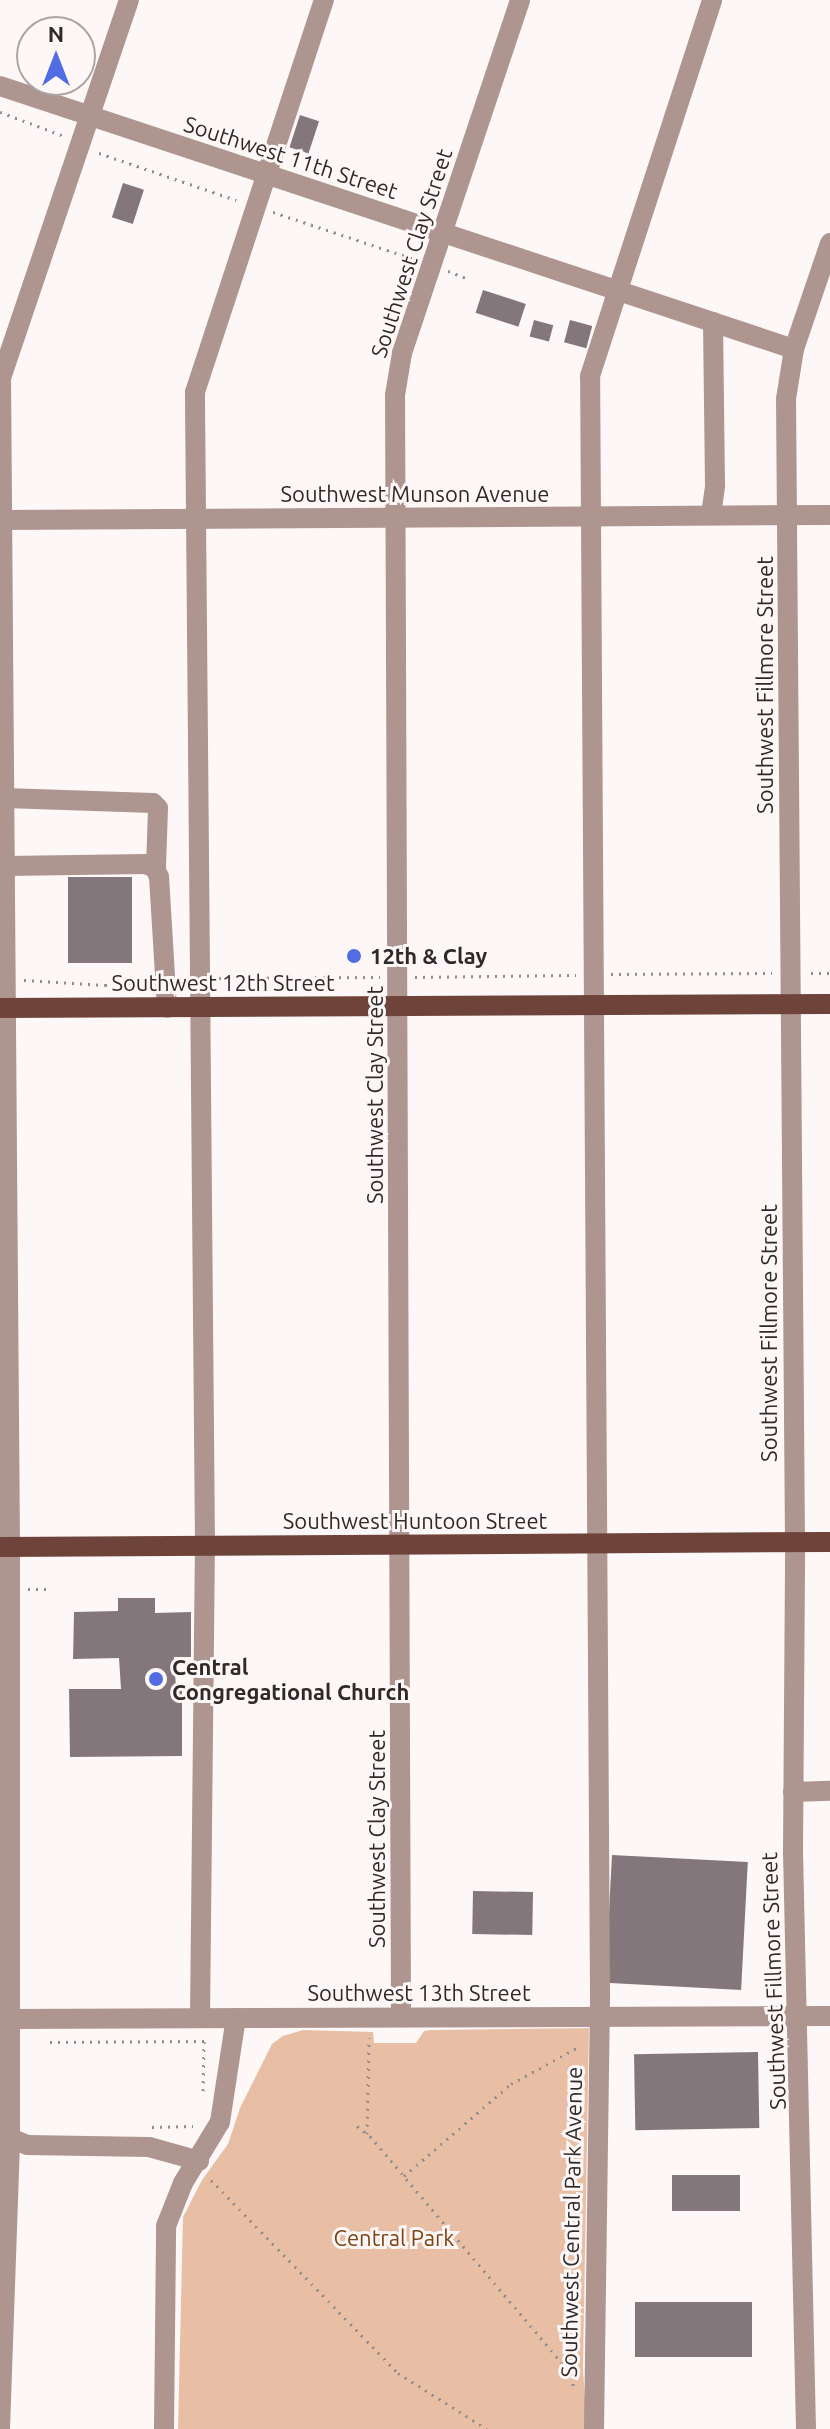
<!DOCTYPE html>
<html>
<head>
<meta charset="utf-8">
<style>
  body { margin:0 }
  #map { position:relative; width:830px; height:2429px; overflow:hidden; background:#fdf7f8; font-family:Ubuntu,sans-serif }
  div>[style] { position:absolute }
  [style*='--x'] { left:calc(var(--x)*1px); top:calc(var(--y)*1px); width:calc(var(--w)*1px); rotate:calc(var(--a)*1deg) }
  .green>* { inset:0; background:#e8bfa5 }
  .building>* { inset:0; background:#84777c; transform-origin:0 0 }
  .path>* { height:3px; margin-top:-1.5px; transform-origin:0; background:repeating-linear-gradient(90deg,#928d8d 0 2px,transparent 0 8px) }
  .minor>* { height:20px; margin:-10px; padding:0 10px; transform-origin:10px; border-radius:10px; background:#ae958f }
  .major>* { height:20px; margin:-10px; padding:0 10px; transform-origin:10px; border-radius:10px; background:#6e443a }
  .dots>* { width:22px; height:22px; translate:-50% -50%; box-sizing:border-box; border:4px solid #fdf7f8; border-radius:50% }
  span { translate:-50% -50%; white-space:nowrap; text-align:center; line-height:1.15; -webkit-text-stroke:6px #fdf7f8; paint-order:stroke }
  .street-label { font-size:22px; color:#2f2a2a }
  .poi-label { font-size:22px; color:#2f2a2a; font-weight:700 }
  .left { translate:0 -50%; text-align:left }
  .park-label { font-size:22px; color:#7e4312 }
  .north { position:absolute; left:16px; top:16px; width:80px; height:80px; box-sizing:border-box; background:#fdf7f8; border:2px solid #aba5a6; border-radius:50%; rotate:0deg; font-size:22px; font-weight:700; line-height:32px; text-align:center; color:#2f2a2a }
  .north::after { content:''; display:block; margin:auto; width:28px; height:36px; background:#526de3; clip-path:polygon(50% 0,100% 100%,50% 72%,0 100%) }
</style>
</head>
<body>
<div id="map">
  <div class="green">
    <div style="clip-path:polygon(589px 2028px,583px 2369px,587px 2429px,178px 2429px,183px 2217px,202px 2180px,228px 2144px,240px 2108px,272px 2044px,283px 2036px,303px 2030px,373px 2032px,374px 2043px,416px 2043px,424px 2031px,431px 2030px)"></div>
  </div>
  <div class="building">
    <div style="left:300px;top:115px;width:20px;height:34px;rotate:18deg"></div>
    <div style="left:123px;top:183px;width:22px;height:36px;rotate:18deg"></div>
    <div style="left:483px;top:290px;width:45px;height:24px;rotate:18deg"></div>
    <div style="left:534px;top:320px;width:20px;height:17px;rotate:15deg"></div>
    <div style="left:570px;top:320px;width:23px;height:23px;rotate:15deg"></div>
    <div style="left:132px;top:877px;width:86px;height:64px;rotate:90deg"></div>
    <div style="clip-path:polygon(118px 1598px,155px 1598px,155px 1613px,191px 1612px,191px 1657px,174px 1657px,176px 1688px,182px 1688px,182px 1756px,70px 1757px,69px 1689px,121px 1689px,119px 1658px,73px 1659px,74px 1612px,118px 1611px)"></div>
    <div style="left:612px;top:1855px;width:136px;height:128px;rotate:3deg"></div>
    <div style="left:473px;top:1891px;width:60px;height:43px;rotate:1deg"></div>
    <div style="left:758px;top:2052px;width:76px;height:124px;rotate:89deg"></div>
    <div style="left:672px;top:2175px;width:68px;height:36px"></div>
    <div style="left:752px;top:2302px;width:55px;height:117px;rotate:90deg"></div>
  </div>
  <div class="path">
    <div style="--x:0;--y:112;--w:68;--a:20.6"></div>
    <div style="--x:99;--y:153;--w:145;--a:18.9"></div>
    <div style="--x:273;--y:212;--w:149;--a:18.4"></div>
    <div style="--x:448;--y:271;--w:22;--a:21"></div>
    <div style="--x:811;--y:973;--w:19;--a:0"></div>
    <div style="--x:611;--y:974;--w:161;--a:-0.4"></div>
    <div style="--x:415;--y:977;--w:161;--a:-0.7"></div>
    <div style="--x:219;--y:978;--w:161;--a:-0.4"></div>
    <div style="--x:24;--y:980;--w:81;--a:3.5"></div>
    <div style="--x:105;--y:985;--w:43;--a:-5.3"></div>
    <div style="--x:28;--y:1589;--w:21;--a:0"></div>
    <div style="--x:50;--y:2042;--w:154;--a:-0.4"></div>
    <div style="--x:204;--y:2041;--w:51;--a:91.1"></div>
    <div style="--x:357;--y:2126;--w:16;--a:38"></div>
    <div style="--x:370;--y:2136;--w:314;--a:49.8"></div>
    <div style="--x:573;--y:2376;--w:13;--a:90"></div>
    <div style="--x:152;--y:2127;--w:41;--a:-1.4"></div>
    <div style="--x:367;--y:2134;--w:96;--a:-88.8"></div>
    <div style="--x:404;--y:2176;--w:141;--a:-40.7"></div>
    <div style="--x:511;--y:2084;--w:79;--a:-28.8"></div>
    <div style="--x:211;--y:2180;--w:269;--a:45.9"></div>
    <div style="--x:398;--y:2373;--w:105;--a:32.2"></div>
  </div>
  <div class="minor">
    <div style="--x:0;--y:86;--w:836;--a:18.33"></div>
    <div style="--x:711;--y:515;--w:30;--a:-82"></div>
    <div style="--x:715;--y:485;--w:163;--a:-90.7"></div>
    <div style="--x:0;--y:520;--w:830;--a:-0.35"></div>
    <div style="--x:5;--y:798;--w:148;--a:1.9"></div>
    <div style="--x:153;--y:803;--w:7;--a:45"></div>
    <div style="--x:158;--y:808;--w:61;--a:91.9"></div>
    <div style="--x:6;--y:866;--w:140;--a:-0.8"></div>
    <div style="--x:146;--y:864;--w:10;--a:24"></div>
    <div style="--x:155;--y:868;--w:10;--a:66"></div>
    <div style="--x:159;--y:877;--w:131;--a:86.5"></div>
    <div style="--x:793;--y:1792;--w:37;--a:-2"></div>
    <div style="--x:401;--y:2017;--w:1622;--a:-90.21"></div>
    <div style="--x:395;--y:395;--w:43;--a:-80.5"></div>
    <div style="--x:402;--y:353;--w:372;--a:-71.5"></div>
    <div style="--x:200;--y:2018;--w:472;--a:-89.4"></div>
    <div style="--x:205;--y:1546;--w:1154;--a:-90.5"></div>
    <div style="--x:195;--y:392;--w:413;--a:-71.8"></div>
    <div style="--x:8;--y:2019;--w:822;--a:-0.21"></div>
    <div style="--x:10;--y:2138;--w:18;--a:22"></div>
    <div style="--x:27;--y:2145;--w:122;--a:0.9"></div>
    <div style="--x:149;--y:2147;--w:52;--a:15.6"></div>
    <div style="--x:0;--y:2429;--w:291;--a:-88"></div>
    <div style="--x:10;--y:2138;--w:591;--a:-90"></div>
    <div style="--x:10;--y:1547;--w:1169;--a:-90.44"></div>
    <div style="--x:1;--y:378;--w:399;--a:-71.3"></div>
    <div style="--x:164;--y:2429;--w:203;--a:-89.4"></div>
    <div style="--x:166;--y:2226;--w:46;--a:-68.4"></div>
    <div style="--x:183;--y:2183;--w:71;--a:-58.8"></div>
    <div style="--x:220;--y:2122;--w:105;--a:-81.3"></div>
    <div style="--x:594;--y:2429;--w:435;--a:-89.2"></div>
    <div style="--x:600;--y:1994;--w:1618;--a:-90.35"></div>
    <div style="--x:590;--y:376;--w:395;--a:-72"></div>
    <div style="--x:806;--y:2429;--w:576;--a:-91.29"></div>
    <div style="--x:793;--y:1853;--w:311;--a:-89.6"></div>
    <div style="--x:795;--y:1542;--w:1143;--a:-90.45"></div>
    <div style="--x:786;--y:399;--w:51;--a:-80.9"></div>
    <div style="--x:794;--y:349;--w:112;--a:-71.2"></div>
  </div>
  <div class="major">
    <div style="--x:0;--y:1008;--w:830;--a:-0.28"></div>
    <div style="--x:0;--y:1547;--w:830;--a:-0.35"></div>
  </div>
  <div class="dots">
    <div style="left:354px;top:956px;background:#526de3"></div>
    <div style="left:156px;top:1679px;background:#526de3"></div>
  </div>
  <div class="street-label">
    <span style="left:291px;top:157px;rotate:18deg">Southwest 11th Street</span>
    <span style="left:411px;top:253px;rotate:-72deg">Southwest Clay Street</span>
    <span style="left:415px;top:494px">Southwest Munson Avenue</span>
    <span style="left:765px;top:685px;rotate:-90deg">Southwest Fillmore Street</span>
    <span style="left:223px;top:983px">Southwest 12th Street</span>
    <span style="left:375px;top:1095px;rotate:-90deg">Southwest Clay Street</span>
    <span style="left:769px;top:1333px;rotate:-90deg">Southwest Fillmore Street</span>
    <span style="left:415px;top:1521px">Southwest Huntoon Street</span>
    <span style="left:377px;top:1839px;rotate:-90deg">Southwest Clay Street</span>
    <span style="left:773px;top:1981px;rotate:-92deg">Southwest Fillmore Street</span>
    <span style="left:419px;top:1993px">Southwest 13th Street</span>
    <span style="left:571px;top:2222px;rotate:-89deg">Southwest Central Park Avenue</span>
  </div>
  <div class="poi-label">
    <span class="left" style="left:370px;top:956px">12th &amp; Clay</span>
    <span class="left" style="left:172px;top:1679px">Central<br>Congregational Church</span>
  </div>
  <div class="park-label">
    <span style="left:394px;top:2238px">Central Park</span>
  </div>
  <div class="north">N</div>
</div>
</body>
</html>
